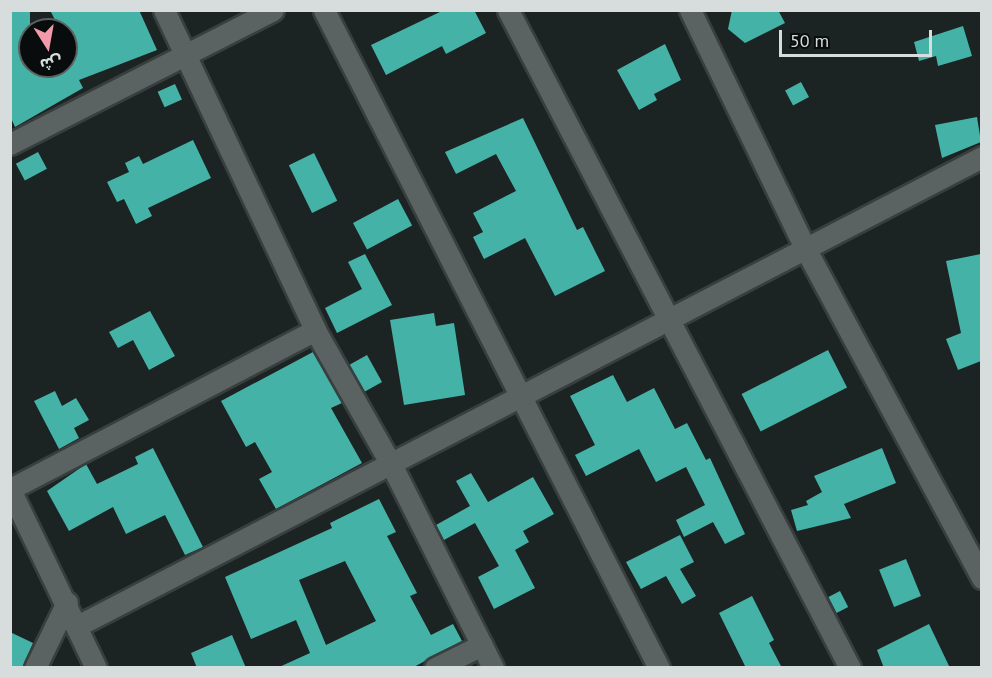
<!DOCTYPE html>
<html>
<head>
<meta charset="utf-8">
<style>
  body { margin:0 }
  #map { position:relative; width:992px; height:678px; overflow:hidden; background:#1c2423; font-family:"PT Sans","Noto Sans Arabic",sans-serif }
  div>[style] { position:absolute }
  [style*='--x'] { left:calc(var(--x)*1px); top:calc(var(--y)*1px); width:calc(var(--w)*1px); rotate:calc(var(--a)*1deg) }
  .building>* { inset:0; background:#45b2a7; transform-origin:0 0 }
  .roads { filter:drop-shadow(2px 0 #383f3e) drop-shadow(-2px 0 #383f3e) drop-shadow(0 2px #383f3e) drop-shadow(0 -2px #383f3e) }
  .street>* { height:21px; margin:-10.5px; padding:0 10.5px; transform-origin:10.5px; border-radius:10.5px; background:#5a6362 }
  span { translate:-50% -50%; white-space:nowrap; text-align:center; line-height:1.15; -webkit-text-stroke:6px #090c0c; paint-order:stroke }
  .frame { position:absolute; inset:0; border:12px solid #d7dddc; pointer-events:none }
  .north { position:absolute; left:18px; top:18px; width:60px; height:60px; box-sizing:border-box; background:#090c0c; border:2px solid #5b605f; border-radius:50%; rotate:169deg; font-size:16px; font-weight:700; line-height:24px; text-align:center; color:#d7dddc }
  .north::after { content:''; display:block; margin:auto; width:21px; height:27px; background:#f39aaa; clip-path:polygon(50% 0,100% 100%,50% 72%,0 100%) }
  .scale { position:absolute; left:779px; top:30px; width:153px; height:27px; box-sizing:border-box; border:3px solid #d7dddc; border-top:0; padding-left:8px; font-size:18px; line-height:21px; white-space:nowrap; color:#d7dddc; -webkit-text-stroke:4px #090c0c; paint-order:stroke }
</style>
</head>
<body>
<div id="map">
  <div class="building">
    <div style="clip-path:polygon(10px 10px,30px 10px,30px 66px,66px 66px,66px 30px,60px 30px,50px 10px,139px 10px,157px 50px,79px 80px,83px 88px,15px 127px,10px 116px)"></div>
    <div style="clip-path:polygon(444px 10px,474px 10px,486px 33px,446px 54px,442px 46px,386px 75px,371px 45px)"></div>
    <div style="clip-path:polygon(732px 10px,778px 10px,785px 23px,745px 43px,728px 29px)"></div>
    <div style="clip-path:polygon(963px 26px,972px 56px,938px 66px,936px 56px,919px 61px,914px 42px)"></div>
    <div style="clip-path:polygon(665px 44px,681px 80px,654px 94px,657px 100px,639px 110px,617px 70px)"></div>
    <div style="left:801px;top:82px;width:17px;height:18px;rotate:62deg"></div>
    <div style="left:175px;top:84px;width:17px;height:19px;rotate:66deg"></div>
    <div style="clip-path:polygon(977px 117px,981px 142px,942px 158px,935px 125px)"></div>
    <div style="clip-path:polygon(523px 118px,577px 230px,583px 227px,605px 271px,555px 296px,525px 238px,484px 259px,473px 237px,483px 232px,473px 213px,516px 191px,496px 154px,456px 174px,445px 152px)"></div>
    <div style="clip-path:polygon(193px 140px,211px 178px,148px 208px,152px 216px,136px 224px,124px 199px,117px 202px,107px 182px,129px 172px,125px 163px,139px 156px,143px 164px)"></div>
    <div style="left:38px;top:152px;width:19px;height:25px;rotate:62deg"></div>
    <div style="left:314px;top:153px;width:53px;height:28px;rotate:64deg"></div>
    <div style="left:398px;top:199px;width:30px;height:51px;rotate:62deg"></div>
    <div style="clip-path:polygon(365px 254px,392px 305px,337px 333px,325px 308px,362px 289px,348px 262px)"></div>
    <div style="clip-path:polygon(981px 254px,981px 361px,958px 370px,946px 339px,961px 333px,946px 261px)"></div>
    <div style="clip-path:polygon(150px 311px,175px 356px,149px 370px,133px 340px,118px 348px,109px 332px)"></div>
    <div style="clip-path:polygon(434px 313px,436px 326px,454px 323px,465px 395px,404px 405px,390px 320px)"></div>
    <div style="left:828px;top:350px;width:42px;height:97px;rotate:63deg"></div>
    <div style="clip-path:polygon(313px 352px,342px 403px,331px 408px,362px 463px,276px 509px,259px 479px,272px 472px,255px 442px,246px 447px,221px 401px)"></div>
    <div style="left:367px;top:355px;width:31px;height:21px;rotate:61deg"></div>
    <div style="clip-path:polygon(613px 375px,627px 402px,654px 388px,675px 429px,687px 423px,706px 460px,710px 458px,745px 534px,725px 544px,713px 522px,684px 537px,676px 520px,705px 505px,686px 467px,656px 482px,639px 449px,586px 476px,575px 455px,595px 445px,570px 396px)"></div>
    <div style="clip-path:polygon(55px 391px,62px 406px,76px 398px,89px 420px,74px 428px,79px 438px,59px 449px,34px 401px)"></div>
    <div style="clip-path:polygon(153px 448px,203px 547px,185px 555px,165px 515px,126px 534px,113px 507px,69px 531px,47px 491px,86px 464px,97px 484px,138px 464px,135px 457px)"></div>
    <div style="clip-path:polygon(882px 448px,896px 483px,844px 504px,851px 518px,797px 531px,791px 510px,808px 505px,806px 501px,822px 492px,814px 476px)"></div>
    <div style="clip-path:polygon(471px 473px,488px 502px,533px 477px,554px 514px,523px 531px,529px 542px,515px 550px,535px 588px,494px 609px,478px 577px,499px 566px,475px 523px,444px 540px,436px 525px,470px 506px,456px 481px)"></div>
    <div style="clip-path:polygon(evenodd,379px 499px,396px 532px,387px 536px,417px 593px,410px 596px,431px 635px,453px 624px,462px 641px,412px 668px,277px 668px,310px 653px,296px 620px,251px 639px,225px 577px,332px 528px,330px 523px,379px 499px,345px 561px,376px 621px,326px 645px,299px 580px,345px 561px)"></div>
    <div style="clip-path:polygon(680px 535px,694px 562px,680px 569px,696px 596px,682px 604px,666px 576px,641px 589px,626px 562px)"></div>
    <div style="left:906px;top:559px;width:40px;height:29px;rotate:68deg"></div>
    <div style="left:840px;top:591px;width:18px;height:13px;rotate:63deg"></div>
    <div style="clip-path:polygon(752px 596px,774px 640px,769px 643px,782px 668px,746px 668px,719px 613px)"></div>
    <div style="clip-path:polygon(929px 624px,950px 668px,884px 668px,877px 650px)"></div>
    <div style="clip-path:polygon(10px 632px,33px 643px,22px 668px,10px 668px)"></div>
    <div style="clip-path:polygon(232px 635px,246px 668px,197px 668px,191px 653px)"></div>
  </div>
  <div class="roads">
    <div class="street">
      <div style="--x:164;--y:10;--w:354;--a:64.7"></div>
      <div style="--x:315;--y:330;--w:156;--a:60.5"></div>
      <div style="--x:392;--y:466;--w:226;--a:63.4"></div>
      <div style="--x:324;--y:10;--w:738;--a:63.02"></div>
      <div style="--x:508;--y:10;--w:742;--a:62.54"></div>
      <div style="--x:690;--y:10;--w:262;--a:64.2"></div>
      <div style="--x:804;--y:246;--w:377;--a:61.8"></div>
      <div style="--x:10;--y:144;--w:295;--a:-27"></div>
      <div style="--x:79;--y:625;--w:1017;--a:-27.4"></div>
      <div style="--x:35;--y:668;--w:73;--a:-64.1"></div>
      <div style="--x:96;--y:668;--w:199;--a:-115.7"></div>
      <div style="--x:10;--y:489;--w:344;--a:-27.5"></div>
      <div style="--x:435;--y:668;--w:52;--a:-26.1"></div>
    </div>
  </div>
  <div class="frame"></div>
  <div class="north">ش</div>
  <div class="scale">50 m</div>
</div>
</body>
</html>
